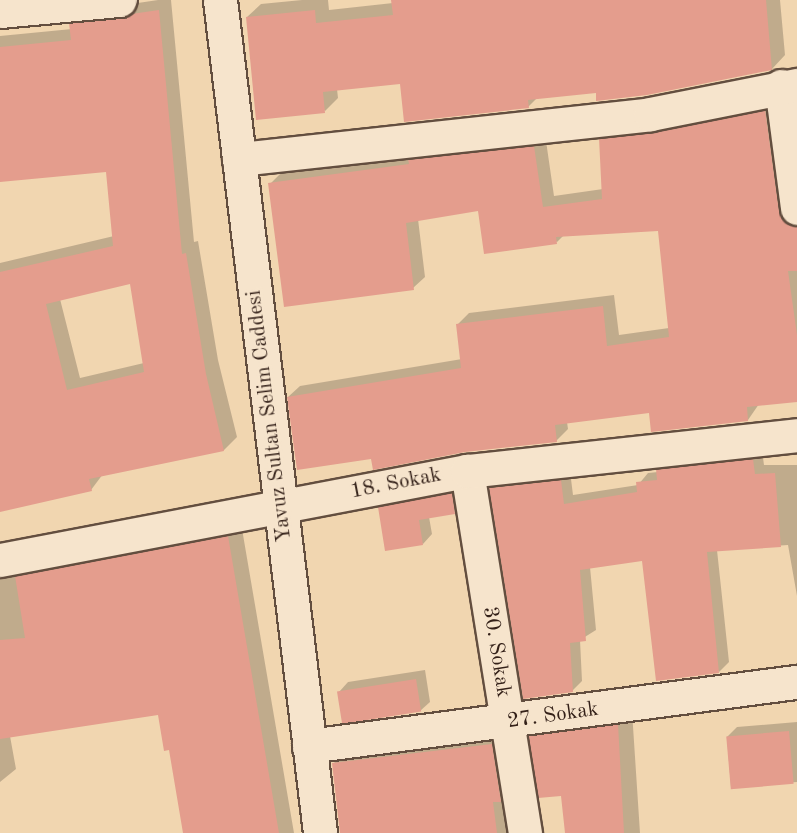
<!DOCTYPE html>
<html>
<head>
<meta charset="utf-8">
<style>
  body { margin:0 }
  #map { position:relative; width:797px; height:833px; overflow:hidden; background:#f1d6b0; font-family:"Old Standard TT",serif }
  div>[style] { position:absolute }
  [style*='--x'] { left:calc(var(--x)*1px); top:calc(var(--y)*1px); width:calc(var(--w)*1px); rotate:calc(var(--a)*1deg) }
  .shadow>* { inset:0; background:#0003 }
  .building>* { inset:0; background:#e49d8d; transform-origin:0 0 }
  .roads { filter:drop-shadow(2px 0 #634e3f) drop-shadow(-2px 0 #634e3f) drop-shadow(0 2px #634e3f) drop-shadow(0 -2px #634e3f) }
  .minor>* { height:33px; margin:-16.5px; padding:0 16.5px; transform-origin:16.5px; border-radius:16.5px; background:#f6e4cc }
  .tertiary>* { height:33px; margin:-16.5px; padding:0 16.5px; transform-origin:16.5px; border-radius:16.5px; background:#f6e4cc }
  span { translate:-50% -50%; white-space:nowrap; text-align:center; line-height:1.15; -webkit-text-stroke:5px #f6e4cc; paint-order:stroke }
  .street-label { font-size:21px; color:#342119 }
</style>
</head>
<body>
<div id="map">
  <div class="shadow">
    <div style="clip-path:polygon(evenodd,158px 0,171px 0,194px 242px,198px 241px,218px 360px,237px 437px,224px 450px,103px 474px,91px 490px,0 511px,0 263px,114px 236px,108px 171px,0 181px,0 36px,72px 29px,71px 24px,84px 11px,158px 0,131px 283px,144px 363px,80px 378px,60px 299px,131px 283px)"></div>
    <div style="clip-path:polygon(302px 0,328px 0,329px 10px,393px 3px,392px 0,780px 0,785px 55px,772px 69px,537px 98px,528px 107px,401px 82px,337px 89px,338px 98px,325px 111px,247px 17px,261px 4px)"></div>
    <div style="clip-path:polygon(777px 99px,797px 232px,797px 401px,759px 404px,748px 420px,650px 411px,567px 422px,568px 429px,556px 441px,372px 457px,288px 397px,300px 386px,462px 359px,458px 324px,469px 313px,614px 295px,619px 335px,669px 328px,659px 229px,564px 235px,557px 242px,479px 210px,418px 219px,425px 277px,413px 288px,270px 184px,282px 172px,545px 134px,554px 196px,603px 189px,600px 139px,612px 127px)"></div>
    <div style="clip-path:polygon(762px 450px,764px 465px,797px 465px,797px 596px,788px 545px,717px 550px,729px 662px,719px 672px,643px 559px,590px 567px,596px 630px,580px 640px,582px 681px,572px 691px,490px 488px,500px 478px,570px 471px,573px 495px,638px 485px,648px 473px,658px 472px,667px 460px)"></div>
    <div style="clip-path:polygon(461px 484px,464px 503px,454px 513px,429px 517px,432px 534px,423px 544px,380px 508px,389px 498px)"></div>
    <div style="clip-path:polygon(241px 523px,294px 833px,185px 833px,170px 748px,160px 714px,10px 736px,16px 769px,0 782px,0 575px)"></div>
    <div style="clip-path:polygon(425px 670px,430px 702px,420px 711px,339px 692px,348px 682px)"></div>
    <div style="clip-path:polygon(632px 711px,640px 833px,567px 833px,562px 795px,530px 737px,545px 722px)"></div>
    <div style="clip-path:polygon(797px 722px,797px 782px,731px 787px,727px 737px,737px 727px)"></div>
    <div style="clip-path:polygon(506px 731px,513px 833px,341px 833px,333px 764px,348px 749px)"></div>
  </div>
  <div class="building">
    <div style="clip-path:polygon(391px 0,766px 0,772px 70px,647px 95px,596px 101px,596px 93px,528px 100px,529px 108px,404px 122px,400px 84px,323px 92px,325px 113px,256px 120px,246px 17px,315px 10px,316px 23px,393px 15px)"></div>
    <div style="clip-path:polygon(evenodd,159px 10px,182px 254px,186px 253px,206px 374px,224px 451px,89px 479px,92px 491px,0 512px,0 272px,113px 246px,106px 172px,0 182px,0 47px,71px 40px,69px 23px,159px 10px,130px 284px,144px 372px,67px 390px,46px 304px,130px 284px)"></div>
    <div style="clip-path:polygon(765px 110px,779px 211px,783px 220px,797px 226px,797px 271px,788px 271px,797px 335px,797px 402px,747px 407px,748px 421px,651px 432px,649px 413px,555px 425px,557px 442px,465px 452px,373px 470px,371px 459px,297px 470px,287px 397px,461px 368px,456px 324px,603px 306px,607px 346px,669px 337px,658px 231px,556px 237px,557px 244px,484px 254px,478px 211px,406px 223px,414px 290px,284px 307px,268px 183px,409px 164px,408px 159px,534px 146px,543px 207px,602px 199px,599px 138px,654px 132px)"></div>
    <div style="clip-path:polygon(753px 459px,755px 474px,775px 473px,781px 547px,707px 552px,719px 673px,656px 681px,642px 561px,580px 570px,586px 641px,570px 643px,573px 692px,523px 699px,489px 488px,561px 480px,564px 504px,637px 492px,636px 482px,657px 480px,656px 469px)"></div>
    <div style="clip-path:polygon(452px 493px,455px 514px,419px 520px,423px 545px,385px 551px,378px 507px)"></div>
    <div style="clip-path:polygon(228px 536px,279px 833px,183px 833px,169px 750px,164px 751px,158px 715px,0 739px,0 640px,25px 638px,15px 576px)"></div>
    <div style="left:416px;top:679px;width:33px;height:80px;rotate:81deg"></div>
    <div style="clip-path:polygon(618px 724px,624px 833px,565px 833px,561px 796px,538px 798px,528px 736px)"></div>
    <div style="left:789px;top:731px;width:53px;height:63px;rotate:85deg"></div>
    <div style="clip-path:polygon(492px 744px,501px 802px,493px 802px,497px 833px,340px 833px,332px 763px)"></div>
  </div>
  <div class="roads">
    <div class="minor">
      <div style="--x:0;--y:11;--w:120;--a:-5.3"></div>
      <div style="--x:781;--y:86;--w:123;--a:82.5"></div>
      <div style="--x:239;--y:159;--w:413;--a:-6.2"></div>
      <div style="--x:650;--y:114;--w:150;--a:-11.2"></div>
      <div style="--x:467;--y:471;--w:367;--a:80.9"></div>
      <div style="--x:0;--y:560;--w:475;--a:-10.8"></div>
      <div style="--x:467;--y:471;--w:332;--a:-6.2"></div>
      <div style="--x:309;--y:746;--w:492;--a:-7.5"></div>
    </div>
    <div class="tertiary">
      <div style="--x:220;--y:0;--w:839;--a:83.15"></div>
    </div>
  </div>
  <div class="street-label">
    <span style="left:270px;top:416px;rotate:-97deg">Yavuz Sultan Selim Caddesi</span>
    <span style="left:396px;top:484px;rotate:-11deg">18. Sokak</span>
    <span style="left:496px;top:652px;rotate:81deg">30. Sokak</span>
    <span style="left:553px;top:716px;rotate:-8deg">27. Sokak</span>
  </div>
</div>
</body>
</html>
